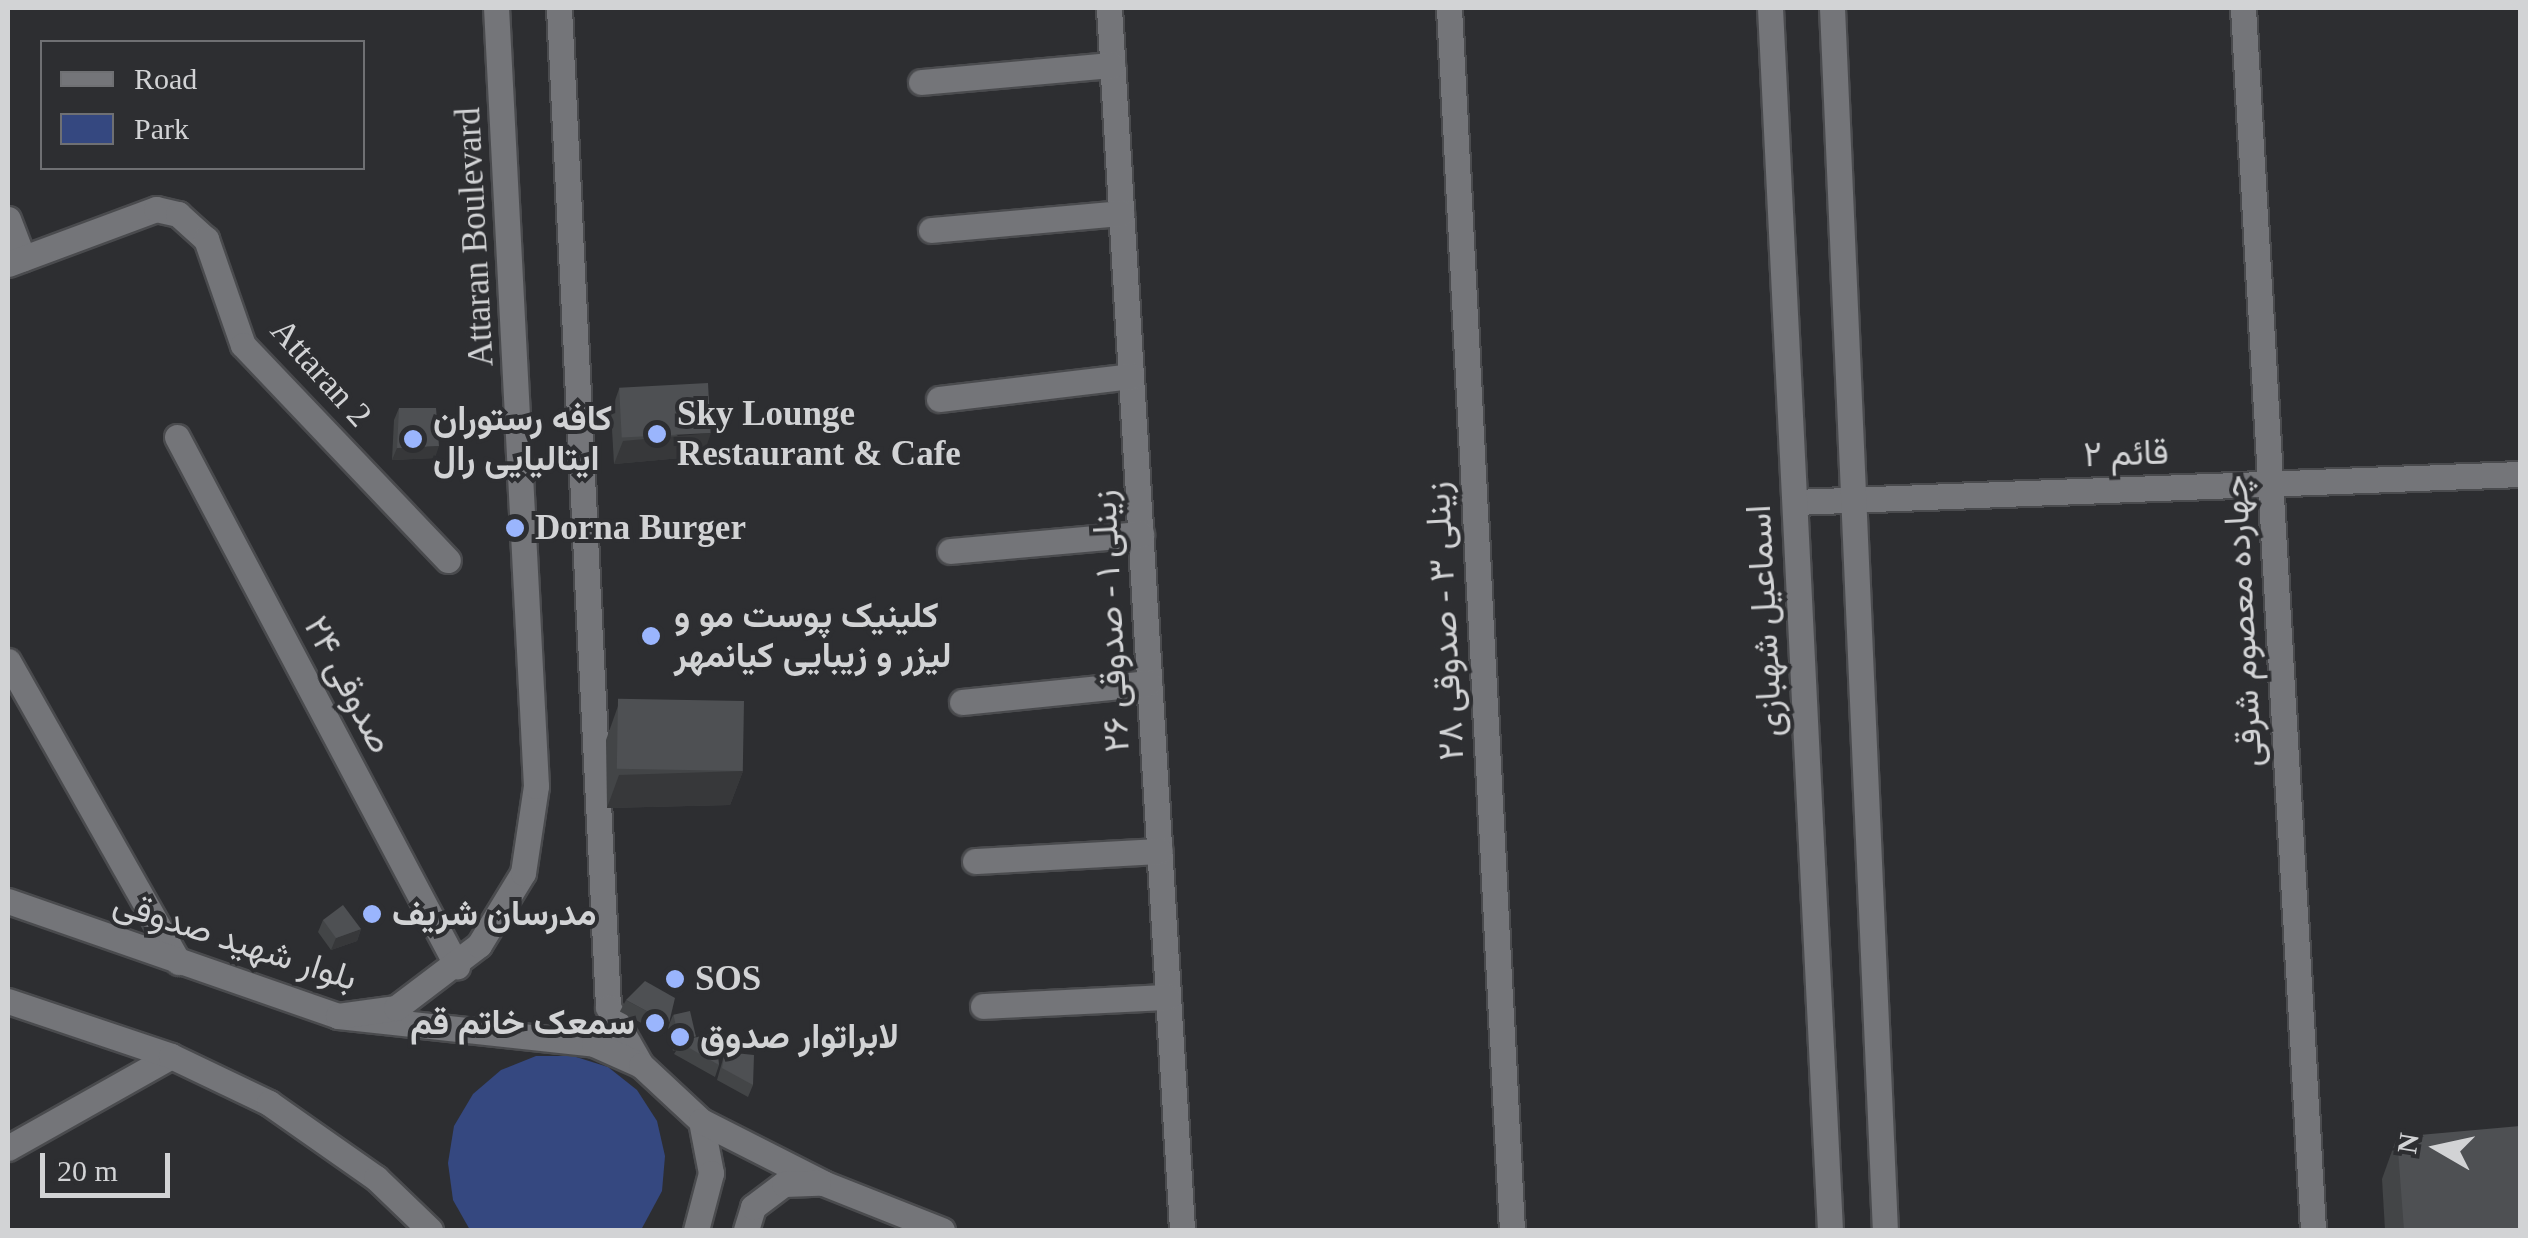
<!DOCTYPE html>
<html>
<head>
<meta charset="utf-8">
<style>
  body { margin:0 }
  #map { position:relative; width:2528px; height:1238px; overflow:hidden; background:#2d2e31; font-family:"Times New Roman",Vazirmatn,serif }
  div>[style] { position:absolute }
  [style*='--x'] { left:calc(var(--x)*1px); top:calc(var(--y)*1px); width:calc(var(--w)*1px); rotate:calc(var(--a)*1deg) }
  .green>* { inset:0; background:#354880 }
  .roads { filter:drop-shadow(2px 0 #4a4b4e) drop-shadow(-2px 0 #4a4b4e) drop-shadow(0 2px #4a4b4e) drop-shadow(0 -2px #4a4b4e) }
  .street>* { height:25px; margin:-12.5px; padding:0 12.5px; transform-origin:12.5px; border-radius:12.5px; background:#747579 }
  .secondary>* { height:25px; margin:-12.5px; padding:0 12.5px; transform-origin:12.5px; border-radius:12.5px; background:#747579 }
  .wall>* { inset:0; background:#434547; transform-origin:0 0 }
  .shaded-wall>* { inset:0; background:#37383a }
  .building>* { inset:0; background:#4e5053; transform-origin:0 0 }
  .dots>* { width:28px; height:28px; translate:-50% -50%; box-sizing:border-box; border:5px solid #2d2e31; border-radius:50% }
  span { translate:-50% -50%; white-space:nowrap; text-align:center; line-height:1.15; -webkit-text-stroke:8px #2d2e31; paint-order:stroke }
  .street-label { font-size:35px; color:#d2d3d5 }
  .poi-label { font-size:35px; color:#d2d3d5; font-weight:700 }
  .left { translate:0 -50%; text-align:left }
  .right { translate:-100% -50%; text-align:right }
  .frame { position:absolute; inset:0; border:10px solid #d2d3d5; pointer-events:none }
  .legend { position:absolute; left:40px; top:40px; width:325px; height:130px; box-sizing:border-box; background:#2d2e31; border:2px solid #6f7073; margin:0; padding:12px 18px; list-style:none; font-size:30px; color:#d2d3d5 }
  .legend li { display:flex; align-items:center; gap:20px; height:50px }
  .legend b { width:50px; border:2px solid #6f7073 }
  .north { position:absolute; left:2388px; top:1098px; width:100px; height:100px; -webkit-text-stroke:8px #2d2e31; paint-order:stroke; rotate:279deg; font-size:28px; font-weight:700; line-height:40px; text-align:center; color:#d2d3d5 }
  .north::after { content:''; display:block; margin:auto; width:35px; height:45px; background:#d2d3d5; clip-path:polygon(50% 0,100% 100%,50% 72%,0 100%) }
  .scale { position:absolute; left:40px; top:1153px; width:130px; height:45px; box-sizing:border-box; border:5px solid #d2d3d5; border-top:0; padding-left:12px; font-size:30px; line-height:35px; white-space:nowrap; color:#d2d3d5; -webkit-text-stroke:8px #2d2e31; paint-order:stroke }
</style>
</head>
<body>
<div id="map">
  <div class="green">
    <div style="clip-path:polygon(536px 1056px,573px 1056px,608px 1067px,637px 1090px,657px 1121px,665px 1156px,662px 1191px,641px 1230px,470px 1230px,453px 1200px,448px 1163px,454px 1126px,473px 1094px,501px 1070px)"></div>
  </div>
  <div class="roads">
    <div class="street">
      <div style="--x:1109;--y:8;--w:1224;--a:86.58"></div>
      <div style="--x:1449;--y:8;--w:1224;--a:87.05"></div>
      <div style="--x:2243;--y:8;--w:1224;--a:86.72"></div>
      <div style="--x:921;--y:82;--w:192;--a:-5.1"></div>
      <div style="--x:8;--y:219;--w:42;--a:69"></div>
      <div style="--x:931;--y:230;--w:191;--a:-5.1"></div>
      <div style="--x:8;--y:264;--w:158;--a:-20.4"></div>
      <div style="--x:156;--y:209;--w:23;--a:13"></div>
      <div style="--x:178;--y:214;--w:38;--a:42"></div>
      <div style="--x:206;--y:239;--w:112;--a:70.8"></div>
      <div style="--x:243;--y:345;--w:297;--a:46.4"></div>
      <div style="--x:939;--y:399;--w:193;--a:-6.8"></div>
      <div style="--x:177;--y:437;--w:599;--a:62.11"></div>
      <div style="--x:1795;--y:502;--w:726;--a:-2.21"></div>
      <div style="--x:950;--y:551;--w:192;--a:-5.1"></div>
      <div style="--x:8;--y:661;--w:346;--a:60.5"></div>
      <div style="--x:962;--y:702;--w:188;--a:-5.8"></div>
      <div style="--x:975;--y:861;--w:185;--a:-3.1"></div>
      <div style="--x:983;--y:1006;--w:185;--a:-2.8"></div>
      <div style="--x:8;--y:1148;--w:187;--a:-29.4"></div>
    </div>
    <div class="secondary">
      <div style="--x:559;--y:8;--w:1000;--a:87.19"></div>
      <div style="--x:608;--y:1007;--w:67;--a:60.4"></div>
      <div style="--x:1770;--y:8;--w:1223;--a:87.19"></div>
      <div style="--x:1832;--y:8;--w:1223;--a:87.52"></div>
      <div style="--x:8;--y:901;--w:349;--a:19.2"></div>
      <div style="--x:338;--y:1016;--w:258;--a:6.2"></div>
      <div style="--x:594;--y:1044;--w:51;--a:24.1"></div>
      <div style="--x:641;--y:1065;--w:82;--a:43"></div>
      <div style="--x:701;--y:1121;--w:53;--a:79.1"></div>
      <div style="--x:711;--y:1173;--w:59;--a:104.7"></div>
      <div style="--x:8;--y:1001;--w:172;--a:18.6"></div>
      <div style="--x:171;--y:1056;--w:109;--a:25.6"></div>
      <div style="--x:269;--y:1103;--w:131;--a:35"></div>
      <div style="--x:376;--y:1178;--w:75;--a:43.9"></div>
      <div style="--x:338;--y:1016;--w:59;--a:-7.9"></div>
      <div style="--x:396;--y:1008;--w:104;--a:-37.2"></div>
      <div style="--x:479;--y:945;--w:84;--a:-58.6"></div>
      <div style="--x:523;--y:873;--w:88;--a:-81.5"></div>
      <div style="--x:536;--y:786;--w:779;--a:-92.94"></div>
      <div style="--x:701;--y:1121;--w:137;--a:26.9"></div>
      <div style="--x:823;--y:1183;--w:128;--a:21.6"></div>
      <div style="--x:746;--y:1230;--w:24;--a:-73"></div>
      <div style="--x:753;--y:1207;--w:39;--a:-37"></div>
      <div style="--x:784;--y:1184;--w:34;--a:-2"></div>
    </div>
  </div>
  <div class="wall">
    <div style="clip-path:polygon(619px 389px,703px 456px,614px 464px,611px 412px)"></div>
    <div style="clip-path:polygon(399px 408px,435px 458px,392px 460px,394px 420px)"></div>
    <div style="clip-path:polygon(618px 706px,743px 771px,730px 805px,607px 808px,606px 740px)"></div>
    <div style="clip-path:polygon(323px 920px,361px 929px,357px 941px,331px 950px,318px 932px)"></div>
    <div style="left:626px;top:1000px;width:49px;height:13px;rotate:28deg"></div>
    <div style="clip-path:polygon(673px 1015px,696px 1036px,696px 1038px,719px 1065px,715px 1077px,674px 1054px,676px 1051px,673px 1051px,668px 1027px)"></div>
    <div style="clip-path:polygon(725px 1052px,753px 1085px,748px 1097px,717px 1080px)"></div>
    <div style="clip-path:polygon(2397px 1137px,2520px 1230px,2385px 1230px,2382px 1179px)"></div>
  </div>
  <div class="shaded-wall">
    <div style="clip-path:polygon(711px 433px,703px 456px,614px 464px,623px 441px)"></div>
    <div style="clip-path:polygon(439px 446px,435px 458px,392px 460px,397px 448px)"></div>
    <div style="clip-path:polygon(743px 771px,730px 805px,607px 808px,619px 775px)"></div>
    <div style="clip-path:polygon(361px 929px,357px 941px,331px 950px,336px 938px)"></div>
    <div style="clip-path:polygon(696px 1036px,692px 1048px,679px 1042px,676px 1051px,673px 1051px,678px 1039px)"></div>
  </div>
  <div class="building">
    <div style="left:708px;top:383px;width:50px;height:89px;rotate:87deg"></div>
    <div style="clip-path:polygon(399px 408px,436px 408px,439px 446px,397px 448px)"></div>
    <div style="left:744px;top:701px;width:70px;height:126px;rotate:91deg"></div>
    <div style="clip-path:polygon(343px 905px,361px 929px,336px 938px,323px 920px)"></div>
    <div style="clip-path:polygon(645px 981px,675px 998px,669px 1023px,626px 1000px)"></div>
    <div style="left:690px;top:1011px;width:26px;height:17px;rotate:77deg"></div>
    <div style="clip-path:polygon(716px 1032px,719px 1065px,679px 1042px)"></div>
    <div style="clip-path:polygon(725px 1052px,754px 1055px,753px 1085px,722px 1068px)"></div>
    <div style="clip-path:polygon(2520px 1126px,2520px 1230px,2404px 1230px,2397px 1137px)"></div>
  </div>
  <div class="dots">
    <div style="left:657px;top:434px;background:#9ab5fd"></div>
    <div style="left:413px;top:439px;background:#9ab5fd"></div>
    <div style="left:515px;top:528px;background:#9ab5fd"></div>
    <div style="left:651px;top:636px;background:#9ab5fd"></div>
    <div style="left:372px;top:914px;background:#9ab5fd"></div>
    <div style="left:675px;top:979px;background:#9ab5fd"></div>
    <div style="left:655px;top:1023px;background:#9ab5fd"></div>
    <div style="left:680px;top:1037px;background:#9ab5fd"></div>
  </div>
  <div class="street-label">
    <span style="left:475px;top:237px;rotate:-93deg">Attaran Boulevard</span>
    <span style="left:321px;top:373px;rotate:48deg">Attaran 2</span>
    <span style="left:2126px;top:454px;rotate:-2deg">قائم ۲</span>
    <span style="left:1111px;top:621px;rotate:-93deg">زینلی ۱ - صدوقی ۲۶</span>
    <span style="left:1445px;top:621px;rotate:-93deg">زینلی ۳ - صدوقی ۲۸</span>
    <span style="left:1765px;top:621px;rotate:-93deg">اسماعیل شهبازی</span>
    <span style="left:2243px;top:621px;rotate:-93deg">چهارده معصوم شرقی</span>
    <span style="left:348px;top:685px;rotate:62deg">صدوقی ۲۴</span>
    <span style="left:235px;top:941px;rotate:18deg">بلوار شهید صدوقی</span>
  </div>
  <div class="poi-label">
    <span class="left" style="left:677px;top:434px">Sky Lounge<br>Restaurant &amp; Cafe</span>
    <span class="left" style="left:433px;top:439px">کافه رستوران<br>ایتالیایی رال</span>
    <span class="left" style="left:535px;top:528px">Dorna Burger</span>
    <span class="left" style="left:674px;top:636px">کلینیک پوست مو و<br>لیزر و زیبایی کیانمهر</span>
    <span class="left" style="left:392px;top:914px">مدرسان شریف</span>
    <span class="left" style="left:695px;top:979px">SOS</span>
    <span class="right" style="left:635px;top:1023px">سمعک خاتم قم</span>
    <span class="left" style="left:700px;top:1037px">لابراتوار صدوق</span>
  </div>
  <div class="frame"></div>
  <ul class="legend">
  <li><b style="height:12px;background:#747579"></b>Road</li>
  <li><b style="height:28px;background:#354880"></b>Park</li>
  </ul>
  <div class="north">N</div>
  <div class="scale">20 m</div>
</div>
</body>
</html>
